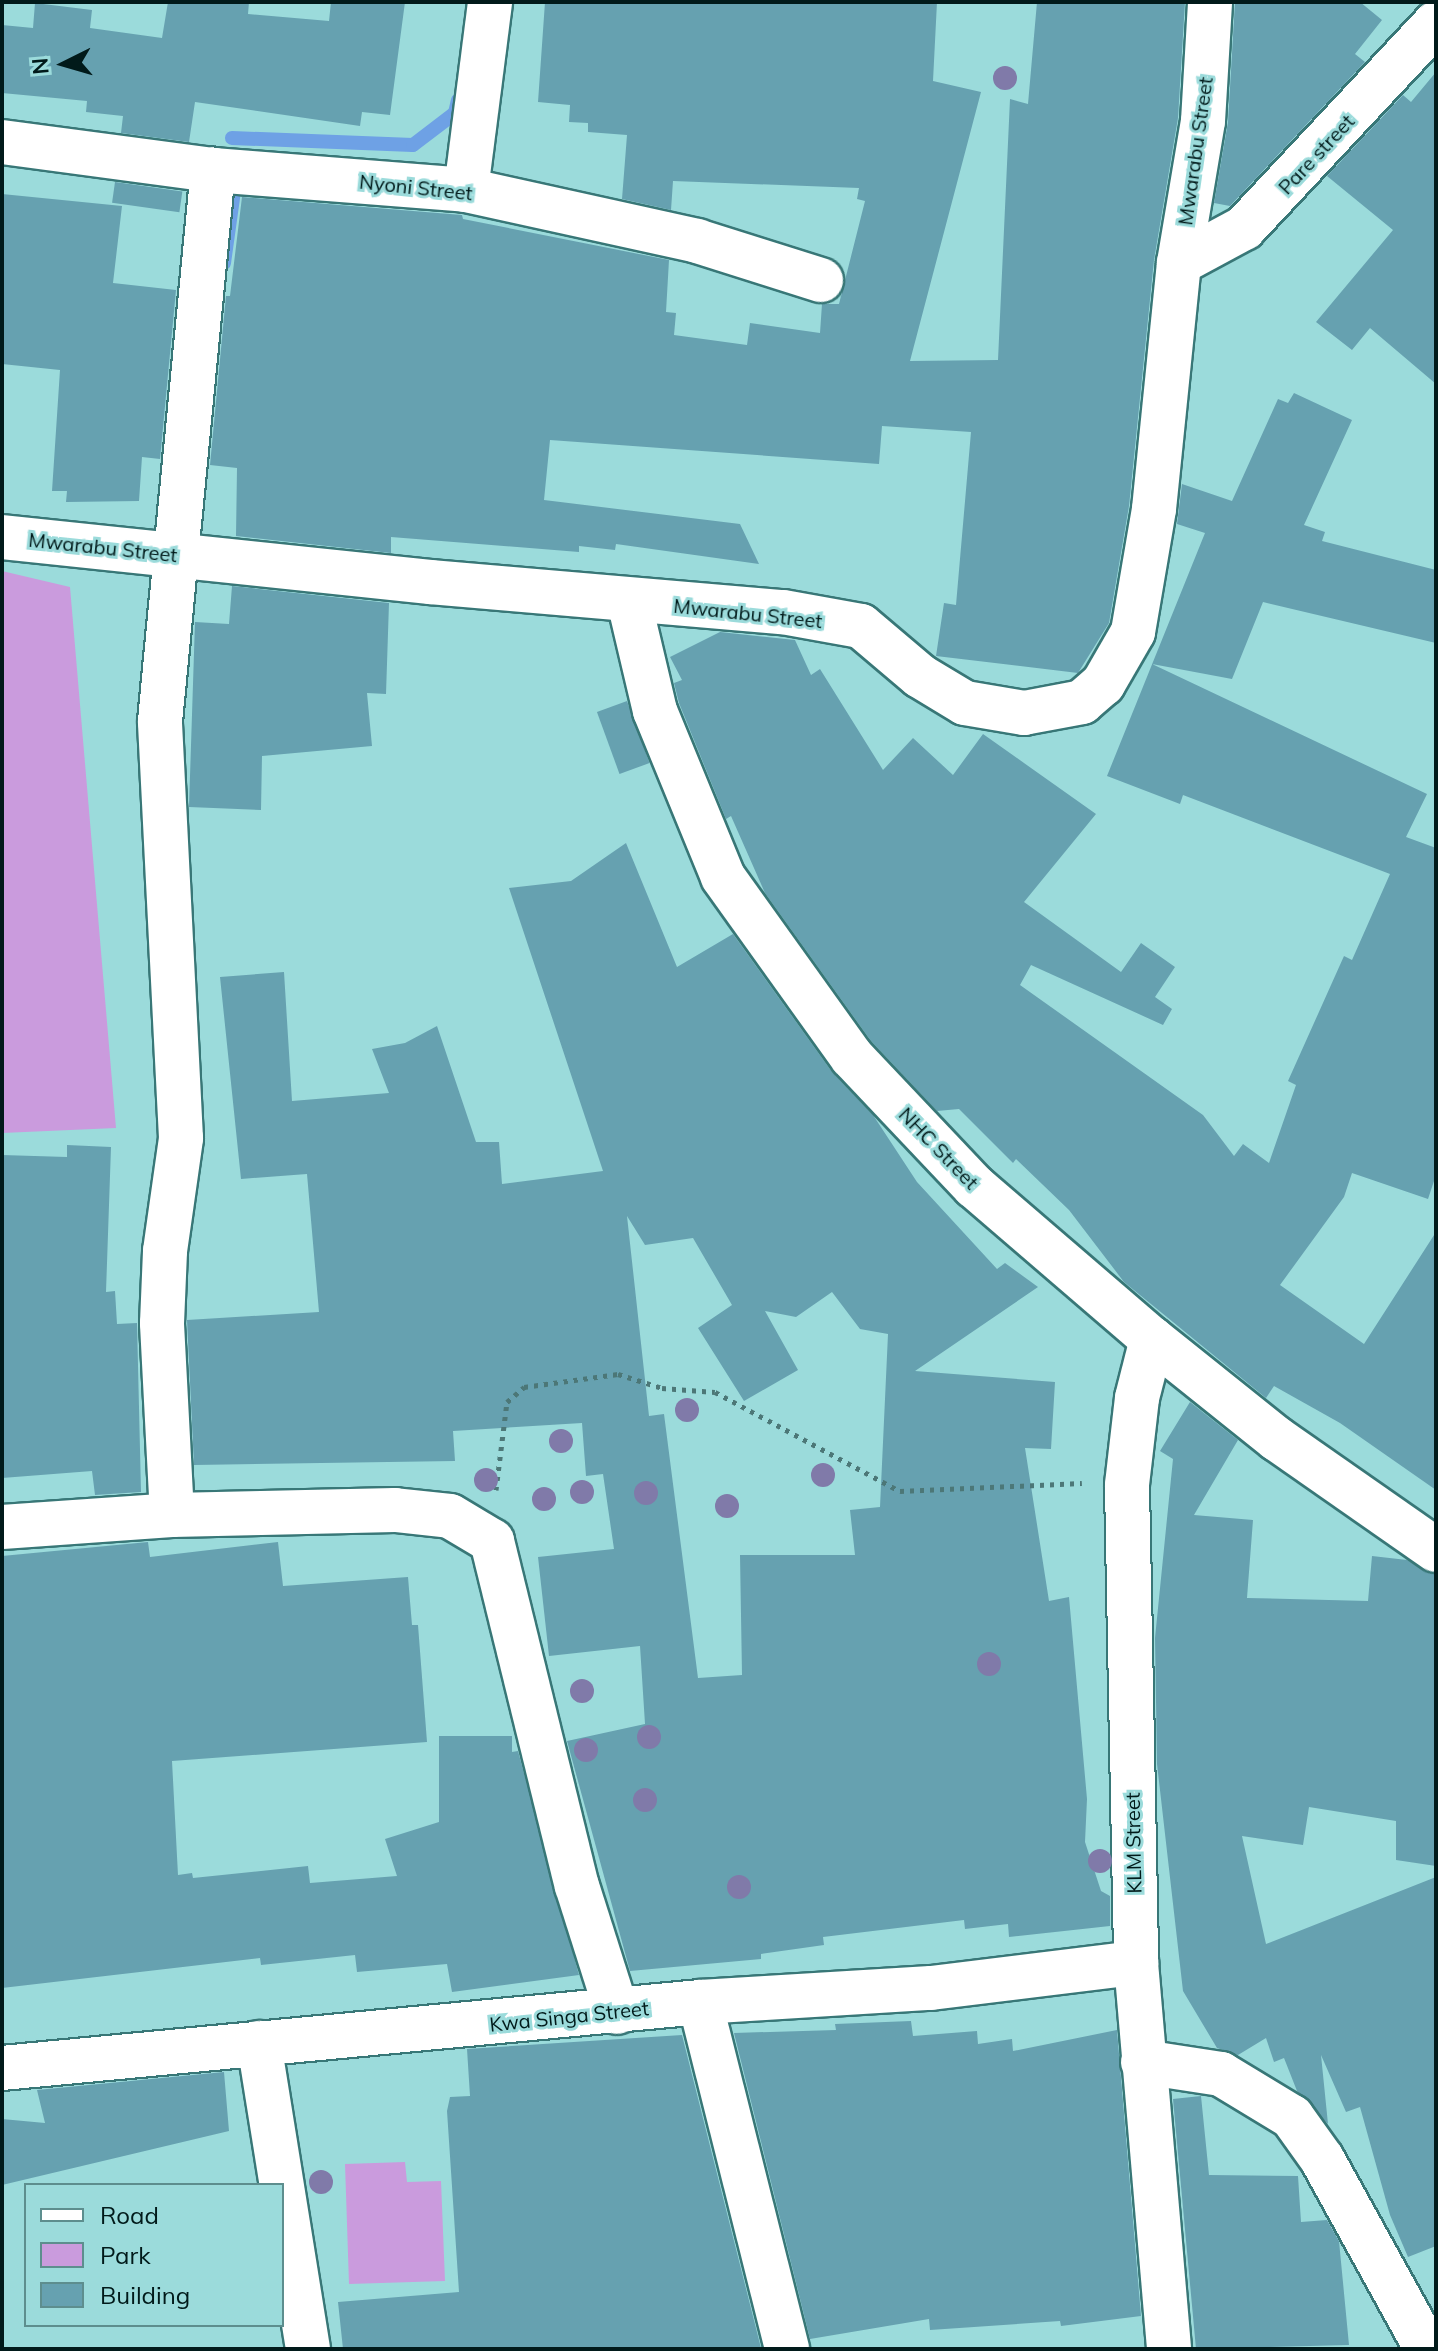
<!DOCTYPE html>
<html>
<head>
<meta charset="utf-8">
<style>
  body { margin:0 }
  #map { position:relative; width:1438px; height:2351px; overflow:hidden; background:#9bdbdb; font-family:Mulish,sans-serif }
  div>[style] { position:absolute }
  [style*='--x'] { left:calc(var(--x)*1px); top:calc(var(--y)*1px); width:calc(var(--w)*1px); rotate:calc(var(--a)*1deg) }
  .green>* { inset:0; background:#ca9bdd }
  .stream>* { height:14px; margin:-7px; padding:0 7px; transform-origin:7px; border-radius:7px; background:#6ea1e5 }
  .building>* { inset:0; background:#66a1b0; transform-origin:0 0 }
  .path>* { height:5px; margin-top:-2.5px; transform-origin:0; background:repeating-linear-gradient(90deg,#4c7777 0 4px,transparent 0 10px) }
  .roads { filter:drop-shadow(2px 0 #387777) drop-shadow(-2px 0 #387777) drop-shadow(0 2px #387777) drop-shadow(0 -2px #387777) }
  .street>* { height:44px; margin:-22px; padding:0 22px; transform-origin:22px; border-radius:22px; background:#fff }
  .trees>* { width:24px; height:24px; margin:-12px; border-radius:50%; background:#807aa9 }
  span { translate:-50% -50%; white-space:nowrap; text-align:center; line-height:1.15; -webkit-text-stroke:6px #9bdbdb; paint-order:stroke }
  .street-label { font-size:20px; color:#011a1a }
  .frame { position:absolute; inset:0; border:4px solid #011a1a; pointer-events:none }
  .legend { position:absolute; left:24px; top:2183px; width:260px; height:144px; box-sizing:border-box; background:#9bdbdb; border:2px solid #5d8e8e; margin:0; padding:10px 14px; list-style:none; font-size:24px; color:#011a1a }
  .legend li { display:flex; align-items:center; gap:16px; height:40px }
  .legend b { width:40px; border:2px solid #5d8e8e }
  .north { position:absolute; left:24px; top:24px; width:80px; height:80px; -webkit-text-stroke:6px #9bdbdb; paint-order:stroke; rotate:265deg; font-size:22px; font-weight:700; line-height:32px; text-align:center; color:#011a1a }
  .north::after { content:''; display:block; margin:auto; width:28px; height:36px; background:#011a1a; clip-path:polygon(50% 0,100% 100%,50% 72%,0 100%) }
</style>
</head>
<body>
<div id="map">
  <div class="green">
    <div style="clip-path:polygon(2px 571px,70px 587px,116px 1128px,2px 1133px)"></div>
    <div style="clip-path:polygon(405px 2162px,407px 2182px,441px 2181px,445px 2281px,349px 2284px,345px 2164px)"></div>
  </div>
  <div class="stream">
    <div style="--x:232;--y:138;--w:181;--a:2.2"></div>
    <div style="--x:413;--y:145;--w:53;--a:-37.3"></div>
    <div style="--x:455;--y:113;--w:13;--a:-77"></div>
    <div style="--x:224;--y:263;--w:66;--a:-82.1"></div>
  </div>
  <div class="building">
    <div style="clip-path:polygon(168px 2px,249px 2px,248px 14px,329px 21px,331px 2px,405px 2px,390px 115px,362px 112px,360px 126px,195px 102px,189px 142px,121px 133px,123px 116px,86px 112px,87px 101px,2px 93px,2px 25px,33px 28px,35px 3px,92px 10px,90px 28px,162px 38px)"></div>
    <div style="clip-path:polygon(545px 2px,937px 2px,933px 81px,981px 92px,910px 361px,998px 360px,1010px 99px,1028px 104px,1037px 2px,1185px 2px,1178px 118px,1154px 260px,1129px 506px,1109px 623px,1078px 673px,936px 656px,944px 603px,956px 605px,971px 432px,882px 426px,879px 464px,550px 440px,544px 500px,740px 524px,759px 564px,616px 544px,615px 550px,579px 546px,579px 552px,391px 537px,391px 553px,236px 536px,237px 468px,210px 465px,226px 296px,230px 296px,242px 197px,462px 215px,463px 219px,669px 260px,666px 312px,676px 313px,674px 335px,747px 345px,750px 323px,820px 333px,822px 304px,839px 304px,865px 201px,857px 199px,859px 188px,673px 181px,671px 210px,622px 199px,627px 135px,588px 132px,588px 123px,569px 122px,570px 105px,538px 102px)"></div>
    <div style="clip-path:polygon(1235px 2px,1360px 2px,1382px 20px,1355px 54px,1365px 62px,1230px 206px,1214px 203px,1228px 122px)"></div>
    <div style="clip-path:polygon(1436px 72px,1436px 384px,1370px 328px,1352px 350px,1316px 322px,1393px 230px,1327px 176px,1403px 95px,1411px 102px)"></div>
    <div style="left:115px;top:182px;width:68px;height:21px;rotate:8deg"></div>
    <div style="clip-path:polygon(2px 194px,122px 206px,113px 283px,176px 290px,160px 459px,142px 457px,139px 501px,66px 502px,67px 491px,52px 491px,60px 370px,2px 364px)"></div>
    <div style="clip-path:polygon(1294px 393px,1352px 420px,1304px 525px,1325px 532px,1322px 541px,1436px 570px,1436px 643px,1263px 602px,1232px 679px,1152px 664px,1427px 794px,1406px 837px,1436px 848px,1436px 1175px,1428px 1199px,1352px 1173px,1344px 1197px,1280px 1285px,1364px 1344px,1436px 1232px,1436px 1490px,1340px 1423px,1274px 1386px,1266px 1398px,1124px 1282px,1069px 1210px,1016px 1159px,1013px 1163px,959px 1109px,937px 1111px,871px 1041px,765px 893px,731px 816px,726px 819px,679px 703px,674px 683px,682px 680px,670px 657px,720px 632px,795px 640px,811px 675px,820px 669px,883px 770px,913px 738px,953px 775px,983px 734px,1096px 814px,1024px 902px,1121px 972px,1141px 943px,1175px 967px,1155px 997px,1172px 1009px,1163px 1025px,1031px 965px,1020px 985px,1203px 1115px,1234px 1156px,1243px 1144px,1269px 1163px,1296px 1085px,1288px 1081px,1344px 956px,1352px 960px,1390px 874px,1183px 795px,1180px 804px,1107px 776px,1205px 533px,1177px 524px,1182px 484px,1232px 501px,1278px 399px,1288px 403px)"></div>
    <div style="clip-path:polygon(232px 586px,389px 603px,386px 694px,367px 693px,372px 746px,262px 756px,261px 810px,189px 807px,195px 622px,229px 624px)"></div>
    <div style="left:627px;top:701px;width:66px;height:32px;rotate:70deg"></div>
    <div style="clip-path:polygon(evenodd,626px 843px,677px 967px,733px 934px,832px 1072px,873px 1115px,917px 1182px,997px 1269px,1005px 1263px,1038px 1287px,915px 1371px,1055px 1382px,1051px 1449px,1025px 1448px,1049px 1601px,1069px 1597px,1087px 1799px,1085px 1842px,1101px 1891px,1110px 1896px,1110px 1926px,1009px 1937px,1008px 1924px,965px 1929px,964px 1920px,823px 1937px,824px 1945px,761px 1954px,761px 1959px,630px 1971px,567px 1741px,645px 1724px,640px 1646px,549px 1656px,538px 1557px,614px 1549px,603px 1474px,586px 1476px,582px 1423px,453px 1431px,455px 1461px,194px 1465px,187px 1320px,319px 1312px,307px 1174px,241px 1179px,220px 977px,284px 972px,292px 1101px,389px 1093px,372px 1049px,405px 1043px,437px 1026px,476px 1142px,499px 1142px,502px 1184px,603px 1171px,509px 888px,571px 881px,626px 843px,627px 1216px,645px 1245px,693px 1238px,732px 1305px,698px 1328px,744px 1401px,798px 1370px,765px 1311px,796px 1317px,832px 1292px,860px 1329px,888px 1334px,880px 1507px,850px 1510px,855px 1555px,740px 1555px,742px 1675px,698px 1678px,664px 1414px,649px 1416px,627px 1216px)"></div>
    <div style="clip-path:polygon(67px 1145px,111px 1147px,106px 1292px,115px 1291px,117px 1324px,137px 1323px,141px 1492px,95px 1495px,92px 1471px,2px 1478px,2px 1155px,67px 1157px)"></div>
    <div style="clip-path:polygon(1190px 1402px,1238px 1440px,1194px 1515px,1253px 1520px,1247px 1598px,1368px 1601px,1372px 1556px,1407px 1560px,1436px 1575px,1436px 1866px,1396px 1860px,1396px 1821px,1309px 1807px,1303px 1845px,1242px 1836px,1266px 1944px,1436px 1877px,1436px 2246px,1408px 2257px,1390px 2215px,1360px 2107px,1346px 2112px,1321px 2055px,1328px 2124px,1297px 2091px,1284px 2058px,1274px 2062px,1266px 2038px,1238px 2055px,1217px 2048px,1183px 1991px,1157px 1764px,1155px 1638px,1173px 1459px,1160px 1451px)"></div>
    <div style="clip-path:polygon(148px 1542px,150px 1557px,278px 1542px,283px 1586px,408px 1577px,412px 1625px,418px 1625px,427px 1742px,172px 1761px,178px 1875px,192px 1873px,193px 1878px,308px 1866px,310px 1883px,397px 1876px,385px 1839px,439px 1822px,439px 1736px,512px 1736px,512px 1752px,518px 1751px,579px 1975px,452px 1992px,447px 1964px,357px 1972px,355px 1955px,261px 1965px,260px 1958px,2px 1988px,2px 1556px)"></div>
    <div style="clip-path:polygon(911px 2021px,913px 2036px,977px 2031px,978px 2044px,1012px 2039px,1013px 2051px,1117px 2030px,1141px 2316px,1061px 2326px,1060px 2321px,930px 2330px,929px 2319px,810px 2339px,734px 2033px,836px 2030px,835px 2024px)"></div>
    <div style="clip-path:polygon(682px 2035px,761px 2348px,343px 2349px,338px 2302px,459px 2292px,447px 2111px,450px 2097px,470px 2096px,467px 2049px)"></div>
    <div style="clip-path:polygon(224px 2072px,229px 2131px,2px 2185px,2px 2119px,45px 2123px,37px 2090px)"></div>
    <div style="clip-path:polygon(1201px 2096px,1209px 2175px,1298px 2176px,1301px 2222px,1327px 2220px,1339px 2241px,1349px 2345px,1196px 2349px,1173px 2099px)"></div>
  </div>
  <div class="path">
    <div style="--x:496;--y:1490;--w:89;--a:-82.9"></div>
    <div style="--x:507;--y:1402;--w:23;--a:-41"></div>
    <div style="--x:524;--y:1387;--w:95;--a:-7.9"></div>
    <div style="--x:618;--y:1374;--w:46;--a:17.7"></div>
    <div style="--x:662;--y:1388;--w:53;--a:4.3"></div>
    <div style="--x:715;--y:1392;--w:210;--a:28.2"></div>
    <div style="--x:900;--y:1491;--w:182;--a:-2.5"></div>
  </div>
  <div class="roads">
    <div class="street">
      <div style="--x:2;--y:142;--w:213;--a:7.6"></div>
      <div style="--x:213;--y:170;--w:254;--a:4.5"></div>
      <div style="--x:466;--y:190;--w:237;--a:12.4"></div>
      <div style="--x:697;--y:241;--w:130;--a:17.5"></div>
      <div style="--x:466;--y:190;--w:190;--a:-82.7"></div>
      <div style="--x:1179;--y:263;--w:74;--a:-28.3"></div>
      <div style="--x:1244;--y:228;--w:281;--a:-46.9"></div>
      <div style="--x:2;--y:537;--w:430;--a:6"></div>
      <div style="--x:430;--y:582;--w:354;--a:4.9"></div>
      <div style="--x:783;--y:612;--w:79;--a:10.2"></div>
      <div style="--x:861;--y:626;--w:77;--a:40.3"></div>
      <div style="--x:920;--y:676;--w:52;--a:31"></div>
      <div style="--x:965;--y:703;--w:60;--a:9.6"></div>
      <div style="--x:1024;--y:713;--w:59;--a:-10.7"></div>
      <div style="--x:1082;--y:702;--w:28;--a:-41"></div>
      <div style="--x:1103;--y:684;--w:60;--a:-60"></div>
      <div style="--x:1133;--y:632;--w:125;--a:-80.3"></div>
      <div style="--x:1154;--y:509;--w:247;--a:-84.2"></div>
      <div style="--x:1179;--y:263;--w:144;--a:-80.4"></div>
      <div style="--x:1203;--y:121;--w:119;--a:-86.6"></div>
      <div style="--x:629;--y:601;--w:113;--a:76.7"></div>
      <div style="--x:655;--y:711;--w:179;--a:67.7"></div>
      <div style="--x:723;--y:877;--w:221;--a:54.4"></div>
      <div style="--x:852;--y:1057;--w:178;--a:46.6"></div>
      <div style="--x:974;--y:1186;--w:235;--a:40.7"></div>
      <div style="--x:1152;--y:1339;--w:160;--a:38.7"></div>
      <div style="--x:1277;--y:1439;--w:194;--a:34.9"></div>
      <div style="--x:1152;--y:1339;--w:61;--a:104.3"></div>
      <div style="--x:1137;--y:1398;--w:88;--a:96.6"></div>
      <div style="--x:1127;--y:1485;--w:478;--a:88.9"></div>
      <div style="--x:1136;--y:1963;--w:387;--a:85.1"></div>
      <div style="--x:172;--y:1515;--w:192;--a:-93"></div>
      <div style="--x:162;--y:1323;--w:72;--a:-87.6"></div>
      <div style="--x:165;--y:1251;--w:114;--a:-81.9"></div>
      <div style="--x:181;--y:1138;--w:418;--a:-92.9"></div>
      <div style="--x:160;--y:721;--w:554;--a:-84.51"></div>
      <div style="--x:2;--y:1527;--w:170;--a:-4"></div>
      <div style="--x:172;--y:1515;--w:223;--a:-1.3"></div>
      <div style="--x:395;--y:1510;--w:55;--a:6.2"></div>
      <div style="--x:450;--y:1516;--w:49;--a:30.8"></div>
      <div style="--x:492;--y:1541;--w:355;--a:76.2"></div>
      <div style="--x:577;--y:1886;--w:132;--a:72.4"></div>
      <div style="--x:700;--y:2002;--w:358;--a:75.9"></div>
      <div style="--x:259;--y:2043;--w:310;--a:80.9"></div>
      <div style="--x:1143;--y:2062;--w:79;--a:8.7"></div>
      <div style="--x:1221;--y:2074;--w:83;--a:31.2"></div>
      <div style="--x:1292;--y:2117;--w:52;--a:54.5"></div>
      <div style="--x:1322;--y:2159;--w:217;--a:61.1"></div>
      <div style="--x:2;--y:2068;--w:701;--a:-5.4"></div>
      <div style="--x:700;--y:2002;--w:231;--a:-3.5"></div>
      <div style="--x:931;--y:1988;--w:207;--a:-7"></div>
    </div>
  </div>
  <div class="trees">
    <div style="left:1005px;top:78px"></div>
    <div style="left:687px;top:1410px"></div>
    <div style="left:561px;top:1441px"></div>
    <div style="left:823px;top:1475px"></div>
    <div style="left:486px;top:1480px"></div>
    <div style="left:582px;top:1492px"></div>
    <div style="left:646px;top:1493px"></div>
    <div style="left:544px;top:1499px"></div>
    <div style="left:727px;top:1506px"></div>
    <div style="left:989px;top:1664px"></div>
    <div style="left:582px;top:1691px"></div>
    <div style="left:649px;top:1737px"></div>
    <div style="left:586px;top:1750px"></div>
    <div style="left:645px;top:1800px"></div>
    <div style="left:1100px;top:1861px"></div>
    <div style="left:739px;top:1887px"></div>
    <div style="left:321px;top:2182px"></div>
  </div>
  <div class="street-label">
    <span style="left:1195px;top:151px;rotate:-82deg">Mwarabu Street</span>
    <span style="left:1316px;top:154px;rotate:-47deg">Pare street</span>
    <span style="left:416px;top:187px;rotate:6deg">Nyoni Street</span>
    <span style="left:103px;top:547px;rotate:6deg">Mwarabu Street</span>
    <span style="left:748px;top:613px;rotate:6deg">Mwarabu Street</span>
    <span style="left:939px;top:1148px;rotate:46deg">NHC Street</span>
    <span style="left:1133px;top:1843px;rotate:-91deg">KLM Street</span>
    <span style="left:569px;top:2016px;rotate:-6deg">Kwa Singa Street</span>
  </div>
  <div class="frame"></div>
  <ul class="legend">
  <li><b style="height:10px;background:#fff"></b>Road</li>
  <li><b style="height:22px;background:#ca9bdd"></b>Park</li>
  <li><b style="height:22px;background:#66a1b0"></b>Building</li>
  </ul>
  <div class="north">N</div>
</div>
</body>
</html>
